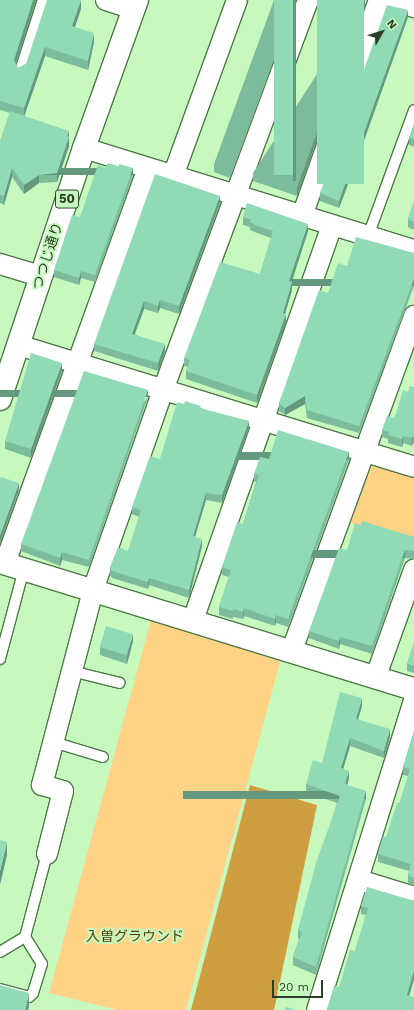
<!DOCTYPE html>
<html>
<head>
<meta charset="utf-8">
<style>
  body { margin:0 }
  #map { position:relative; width:414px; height:1010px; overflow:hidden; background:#c7f9bf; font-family:"Work Sans","Noto Sans JP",sans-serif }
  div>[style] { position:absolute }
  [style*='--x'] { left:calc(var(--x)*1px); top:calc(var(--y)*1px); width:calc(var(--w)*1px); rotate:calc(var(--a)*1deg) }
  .green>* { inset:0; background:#fed385 }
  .forest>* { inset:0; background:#ce9e41 }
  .roads { filter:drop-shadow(1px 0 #4d7a46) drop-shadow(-1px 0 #4d7a46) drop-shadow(0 1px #4d7a46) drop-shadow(0 -1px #4d7a46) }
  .service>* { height:10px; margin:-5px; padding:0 5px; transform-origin:5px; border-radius:5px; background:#fff }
  .minor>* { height:20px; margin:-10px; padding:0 10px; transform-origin:10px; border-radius:10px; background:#fff }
  .tertiary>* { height:22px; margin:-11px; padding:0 11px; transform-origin:11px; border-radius:11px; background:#fff }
  .primary>* { height:22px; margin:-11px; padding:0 11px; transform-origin:11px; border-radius:11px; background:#fff }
  .wall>* { inset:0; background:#7cbc9c }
  .shaded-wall>* { inset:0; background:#65997f; transform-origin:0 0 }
  .building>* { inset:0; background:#90dbb5; transform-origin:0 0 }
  span { translate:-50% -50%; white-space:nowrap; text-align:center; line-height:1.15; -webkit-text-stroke:4px #c7f9bf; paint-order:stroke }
  .shield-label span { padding:1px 3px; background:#c7f9bf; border:1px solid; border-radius:3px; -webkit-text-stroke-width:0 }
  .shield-label { font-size:13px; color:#2c4029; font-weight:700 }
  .street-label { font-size:14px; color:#2c4029 }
  .park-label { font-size:14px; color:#563e08 }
  .north { position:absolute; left:362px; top:12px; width:40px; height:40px; -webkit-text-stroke:3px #c7f9bf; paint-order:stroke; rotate:51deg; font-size:11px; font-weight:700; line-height:16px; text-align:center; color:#2c4029 }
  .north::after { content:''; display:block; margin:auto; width:14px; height:18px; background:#2c4029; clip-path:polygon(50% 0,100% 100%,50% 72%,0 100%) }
  .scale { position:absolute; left:272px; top:980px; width:51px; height:18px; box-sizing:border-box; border:2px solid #2c4029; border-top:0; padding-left:5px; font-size:12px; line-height:14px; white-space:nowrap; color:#2c4029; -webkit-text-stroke:3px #c7f9bf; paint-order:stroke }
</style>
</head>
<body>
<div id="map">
  <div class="green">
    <div style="clip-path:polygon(374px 463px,414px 475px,414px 544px,346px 522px,368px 465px)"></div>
    <div style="clip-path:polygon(151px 620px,281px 658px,186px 1010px,117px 1010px,49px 993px)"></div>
  </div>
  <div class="forest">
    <div style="clip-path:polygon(250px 785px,317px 805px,274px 1010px,191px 1010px)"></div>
  </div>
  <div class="roads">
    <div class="service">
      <div style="--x:20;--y:71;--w:75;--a:-72.1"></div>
      <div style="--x:368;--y:236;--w:134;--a:-69.9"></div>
      <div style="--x:0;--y:659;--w:93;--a:-75.1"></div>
      <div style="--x:71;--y:671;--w:50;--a:13.8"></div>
      <div style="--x:53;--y:742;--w:52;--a:16.7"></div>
      <div style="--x:0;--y:952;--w:29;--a:-31"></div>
      <div style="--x:25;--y:937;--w:86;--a:-75.2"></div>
      <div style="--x:0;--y:989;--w:30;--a:15"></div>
      <div style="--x:29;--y:997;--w:6;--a:-45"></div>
      <div style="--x:33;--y:993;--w:30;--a:-73"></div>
      <div style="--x:42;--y:964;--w:32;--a:-122"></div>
    </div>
    <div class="minor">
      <div style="--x:106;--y:0;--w:29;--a:18"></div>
      <div style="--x:392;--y:0;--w:23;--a:18"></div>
      <div style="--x:84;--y:148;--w:345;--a:17.2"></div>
      <div style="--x:173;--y:176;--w:187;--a:-70"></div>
      <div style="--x:302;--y:216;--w:229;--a:-70.4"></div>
      <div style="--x:0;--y:264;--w:42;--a:16.7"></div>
      <div style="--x:18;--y:345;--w:414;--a:17.1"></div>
      <div style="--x:5;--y:563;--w:419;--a:-70.1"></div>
      <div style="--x:193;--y:620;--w:418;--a:-70.6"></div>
      <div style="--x:292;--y:650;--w:356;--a:-69.9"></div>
      <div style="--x:376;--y:676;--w:113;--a:-70.3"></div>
      <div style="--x:47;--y:854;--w:65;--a:-75.7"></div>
      <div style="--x:63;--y:791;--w:22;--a:-164"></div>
      <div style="--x:42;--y:785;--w:202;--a:-75.3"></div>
      <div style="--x:93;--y:590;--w:212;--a:-70.7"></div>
      <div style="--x:163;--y:390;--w:416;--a:-69.6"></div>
      <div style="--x:359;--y:880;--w:58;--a:17.2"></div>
      <div style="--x:317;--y:1010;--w:325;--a:-72.6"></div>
    </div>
    <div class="tertiary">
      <div style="--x:0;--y:562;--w:433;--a:17.1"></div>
    </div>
    <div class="primary">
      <div style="--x:0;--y:399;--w:265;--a:-71.5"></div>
      <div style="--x:84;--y:148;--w:157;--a:-70.3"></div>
    </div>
  </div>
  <div class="wall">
    <div style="clip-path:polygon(0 0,36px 0,16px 64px,18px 68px,26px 64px,81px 9px,75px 27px,94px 42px,88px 70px,45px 56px,24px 116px,69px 137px,69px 146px,57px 182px,39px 183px,24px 194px,12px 177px,4px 205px,0 203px,0 141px,10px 113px,0 110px)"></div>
    <div style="clip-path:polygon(274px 0,296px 0,230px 178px,214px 172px,214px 164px)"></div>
    <div style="clip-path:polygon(365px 0,365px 5px,297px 196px,253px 181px,253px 173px)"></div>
    <div style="clip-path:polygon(408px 17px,356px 163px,339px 208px,320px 201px,320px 193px)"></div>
    <div style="clip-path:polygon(414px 124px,414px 147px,409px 145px,409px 138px)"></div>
    <div style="clip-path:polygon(106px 168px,133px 175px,95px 282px,81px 278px,79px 285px,54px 277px,54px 270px,80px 217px)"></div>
    <div style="clip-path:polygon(414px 201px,414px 230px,408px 227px,408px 219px)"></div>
    <div style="clip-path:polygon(220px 203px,179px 314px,160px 308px,158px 313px,144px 309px,135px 334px,165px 351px,158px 371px,94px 351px,94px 344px)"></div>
    <div style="clip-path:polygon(243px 217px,308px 231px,292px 282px,292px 290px,285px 314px,286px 322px,257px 403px,186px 379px,186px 371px,188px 367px,184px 366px,184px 358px,260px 274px,271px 238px,257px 233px,250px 230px,250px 227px,243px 225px)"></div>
    <div style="clip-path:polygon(414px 253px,414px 286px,359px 433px,307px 418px,305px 404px,285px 415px,279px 411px,279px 403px,328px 293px,347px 266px)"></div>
    <div style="clip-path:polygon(62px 371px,31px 458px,5px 449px,5px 441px)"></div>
    <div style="clip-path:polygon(414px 387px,414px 444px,413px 443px,412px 446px,403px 443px,402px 447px,388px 443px,388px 439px,382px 437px,382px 430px,394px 418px,408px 392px)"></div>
    <div style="clip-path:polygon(148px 397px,89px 567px,62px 560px,60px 566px,21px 551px,21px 544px)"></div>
    <div style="clip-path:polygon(184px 404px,201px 408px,249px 428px,222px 503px,206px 500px,195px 537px,202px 546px,189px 598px,149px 585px,148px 589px,112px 578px,110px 575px,110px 567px,128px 551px,139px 517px,132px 514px,132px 507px,160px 459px)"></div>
    <div style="clip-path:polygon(269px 459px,349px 460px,288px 627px,276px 623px,275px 626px,244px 616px,243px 619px,233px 617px,233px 619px,219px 615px,219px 607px,229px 577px,222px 575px,222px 567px,243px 524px,256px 482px,254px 481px,254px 474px)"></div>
    <div style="clip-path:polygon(361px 525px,414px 537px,414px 559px,405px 558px,372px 654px,340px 644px,339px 649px,309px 638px,309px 631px,347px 550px)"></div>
    <div style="clip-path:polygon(133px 641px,127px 664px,100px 655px,100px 647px)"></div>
    <div style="clip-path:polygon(414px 642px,414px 673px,407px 671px,407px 664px)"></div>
    <div style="clip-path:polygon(362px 706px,358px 719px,390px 737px,384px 758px,350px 746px,343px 769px,349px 778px,347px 785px,366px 799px,316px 975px,293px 965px,293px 957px,299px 939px,298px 938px,298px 930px,337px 803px,306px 792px,306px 784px,322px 763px)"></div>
    <div style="clip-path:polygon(414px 731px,414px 886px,408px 883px,408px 875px,409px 871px,378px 862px,378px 854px,386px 837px,400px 802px,408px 776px,403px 775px,403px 767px)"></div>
    <div style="clip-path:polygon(411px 900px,414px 900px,414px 979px,409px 996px,414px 1010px,327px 1010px,327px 1009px,339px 987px,355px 951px,366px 915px,361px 914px,361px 906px)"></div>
  </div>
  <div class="shaded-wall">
    <div style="clip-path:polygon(33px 0,36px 0,14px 69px,14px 60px)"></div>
    <div style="clip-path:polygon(81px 0,81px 9px,72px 35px,72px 26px)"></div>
    <div style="left:293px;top:0;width:3px;height:181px"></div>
    <div style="clip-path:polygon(364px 0,365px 0,365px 5px,297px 196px,297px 188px)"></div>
    <div style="clip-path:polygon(408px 10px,408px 17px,356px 163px,339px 208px,339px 201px)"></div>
    <div style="clip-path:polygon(94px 33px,94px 42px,88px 70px,88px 61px)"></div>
    <div style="clip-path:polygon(45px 47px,45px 56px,24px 117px,24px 108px)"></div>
    <div style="clip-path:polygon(69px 131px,69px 146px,57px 182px,57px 173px,67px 136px)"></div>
    <div style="clip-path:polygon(12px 168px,12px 177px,4px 205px,4px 196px)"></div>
    <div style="left:133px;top:168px;width:7px;height:114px;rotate:90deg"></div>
    <div style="clip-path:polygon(39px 175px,39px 183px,24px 194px,24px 185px)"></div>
    <div style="clip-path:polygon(220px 196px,220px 203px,179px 314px,179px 306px)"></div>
    <div style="clip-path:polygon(308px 224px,308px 231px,289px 289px,289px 281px)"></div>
    <div style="clip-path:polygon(81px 271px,81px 278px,79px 285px,79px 278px)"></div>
    <div style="left:414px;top:279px;width:7px;height:157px;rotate:90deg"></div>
    <div style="clip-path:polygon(292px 282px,292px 290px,283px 321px,283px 313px)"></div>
    <div style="clip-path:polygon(160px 300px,160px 308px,158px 313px,158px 306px)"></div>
    <div style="clip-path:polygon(144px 301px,144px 309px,132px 341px,132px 334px)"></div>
    <div style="clip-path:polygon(286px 314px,286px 322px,257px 403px,257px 395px)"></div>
    <div style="clip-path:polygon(165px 344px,165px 351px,158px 371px,158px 363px)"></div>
    <div style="clip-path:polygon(62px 363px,62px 371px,31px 458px,31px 449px)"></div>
    <div style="left:148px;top:390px;width:7px;height:180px;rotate:90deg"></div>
    <div style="clip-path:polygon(305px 396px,305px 404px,285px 415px,285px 408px)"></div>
    <div style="clip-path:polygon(249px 421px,249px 428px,222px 503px,222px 495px)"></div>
    <div style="clip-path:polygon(403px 436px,403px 443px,402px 447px,402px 439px)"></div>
    <div style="clip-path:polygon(413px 436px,413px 443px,412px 446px,412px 438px)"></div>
    <div style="left:349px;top:452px;width:8px;height:178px;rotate:90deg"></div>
    <div style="clip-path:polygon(19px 483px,19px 490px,0 543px,0 535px)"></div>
    <div style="clip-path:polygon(206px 493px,206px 500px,193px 543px,193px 536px)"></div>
    <div style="clip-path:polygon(202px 539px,202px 546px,189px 598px,189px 590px)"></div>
    <div style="left:405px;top:550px;width:8px;height:102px;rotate:90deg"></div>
    <div style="clip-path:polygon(62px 552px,62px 560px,60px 566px,60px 558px)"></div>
    <div style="clip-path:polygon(149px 578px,149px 585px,148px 589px,148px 582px)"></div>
    <div style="clip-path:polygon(244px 608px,244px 616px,243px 619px,243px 612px)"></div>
    <div style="clip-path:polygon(276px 615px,276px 623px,275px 626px,275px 619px)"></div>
    <div style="clip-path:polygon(133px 634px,133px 641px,127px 664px,127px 657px)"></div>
    <div style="clip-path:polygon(340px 637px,340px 644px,339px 649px,339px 641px)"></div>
    <div style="clip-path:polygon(362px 698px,362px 706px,356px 726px,356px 719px)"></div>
    <div style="clip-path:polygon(390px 729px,390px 737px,384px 758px,384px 751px)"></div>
    <div style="clip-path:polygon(350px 738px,350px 746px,341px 776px,341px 768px)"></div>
    <div style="clip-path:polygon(349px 771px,349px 778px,345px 792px,345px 784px)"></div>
    <div style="left:366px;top:791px;width:8px;height:183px;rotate:90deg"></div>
    <div style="clip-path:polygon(7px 842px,7px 855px,0 885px,0 871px)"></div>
    <div style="clip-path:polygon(414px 971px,414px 979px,407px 1003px,407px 995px)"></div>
    <div style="clip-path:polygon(29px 993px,29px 1007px,28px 1010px,25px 1010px)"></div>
  </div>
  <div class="building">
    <div style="clip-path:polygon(0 0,33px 0,14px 60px,18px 68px,26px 64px,47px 0,81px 0,72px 26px,94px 33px,88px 61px,45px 47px,24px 108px,0 101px)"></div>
    <div style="left:274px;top:0;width:19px;height:175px"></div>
    <div style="left:317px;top:0;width:47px;height:184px"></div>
    <div style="clip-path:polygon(387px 5px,408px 10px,356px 155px,339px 201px,320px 193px)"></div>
    <div style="clip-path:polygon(10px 111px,69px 131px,67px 136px,69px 137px,57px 173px,39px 175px,24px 185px,12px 168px,4px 196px,0 195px,0 141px)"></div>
    <div style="clip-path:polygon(414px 124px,414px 139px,409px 138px)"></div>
    <div style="clip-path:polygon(107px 163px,119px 166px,119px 164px,133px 168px,95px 275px,81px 271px,79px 278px,54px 270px,72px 215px,80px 217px,98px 165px,106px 168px)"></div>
    <div style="clip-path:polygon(155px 174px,220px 196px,179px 306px,160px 300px,158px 306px,144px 301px,132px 334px,165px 344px,158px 363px,94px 344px)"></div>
    <div style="clip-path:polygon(414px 201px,414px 222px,408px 219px)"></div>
    <div style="clip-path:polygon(247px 203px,308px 224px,289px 281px,292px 282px,283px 313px,286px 314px,257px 395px,186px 371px,190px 360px,184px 358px,220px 262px,260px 274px,273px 231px,257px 226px,250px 222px,251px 219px,243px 217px)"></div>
    <div style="clip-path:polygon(356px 237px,414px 253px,414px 279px,359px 426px,307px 410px,305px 396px,285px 408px,279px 403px,319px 290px,328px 293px,338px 263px,347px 266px)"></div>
    <div style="clip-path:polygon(31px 353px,62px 363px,31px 449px,5px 441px)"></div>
    <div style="clip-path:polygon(84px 371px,148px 390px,89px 560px,62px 552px,60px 558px,21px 544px)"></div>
    <div style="clip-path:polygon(410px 386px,414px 387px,414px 436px,413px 436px,412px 438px,403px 436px,402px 439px,388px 435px,389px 432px,382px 430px,387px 416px,394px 418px,396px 414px,403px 390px,408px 392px)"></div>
    <div style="clip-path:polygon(185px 401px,201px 406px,200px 408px,249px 421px,222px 495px,206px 493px,193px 536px,202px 539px,189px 590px,149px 578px,148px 582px,112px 571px,110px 567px,118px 547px,128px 551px,141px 510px,132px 507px,150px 456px,160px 459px,177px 402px,184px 404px)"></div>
    <div style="clip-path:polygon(278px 430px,349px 452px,288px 619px,276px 615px,275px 619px,244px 608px,243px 612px,233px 609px,233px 611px,219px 607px,231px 570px,222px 567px,237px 522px,243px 524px,259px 475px,254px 474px,260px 457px,269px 459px)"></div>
    <div style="clip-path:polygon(1px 477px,19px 483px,0 535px,0 479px)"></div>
    <div style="clip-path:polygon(362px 521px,414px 537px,414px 551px,405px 550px,372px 646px,340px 637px,339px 641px,309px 631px,339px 548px,347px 550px,355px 523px,361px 525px)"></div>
    <div style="left:106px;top:626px;width:28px;height:22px;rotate:17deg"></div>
    <div style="clip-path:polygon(414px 642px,414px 666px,407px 664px)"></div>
    <div style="clip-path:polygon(340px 692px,362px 698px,356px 719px,390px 729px,384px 751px,350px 738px,341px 768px,349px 771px,345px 784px,366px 791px,316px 967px,293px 957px,302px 932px,298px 930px,316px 863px,340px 796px,306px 784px,313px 760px,322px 763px)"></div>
    <div style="clip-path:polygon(414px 731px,414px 878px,408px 875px,411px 864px,378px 854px,383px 836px,386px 837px,397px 803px,400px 802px,410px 769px,403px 767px)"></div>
    <div style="clip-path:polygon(0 840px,7px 842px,0 871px)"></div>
    <div style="clip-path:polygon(367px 887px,411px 900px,414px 900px,414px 971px,407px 995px,414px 997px,414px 1010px,331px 1010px,327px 1009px,334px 986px,339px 987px,350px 950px,355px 951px,368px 908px,361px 906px)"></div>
    <div style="clip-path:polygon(0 985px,29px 993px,25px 1010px,0 1010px)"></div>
    <div style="clip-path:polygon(286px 1007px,296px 1010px,285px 1010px)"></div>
  </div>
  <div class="shield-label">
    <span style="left:67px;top:199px">50</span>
  </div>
  <div class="street-label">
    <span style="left:47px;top:256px;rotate:-72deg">つつじ通り</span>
  </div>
  <div class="park-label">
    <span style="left:135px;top:936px">入曽グラウンド</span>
  </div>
  <div class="north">N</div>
  <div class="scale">20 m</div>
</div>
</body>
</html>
